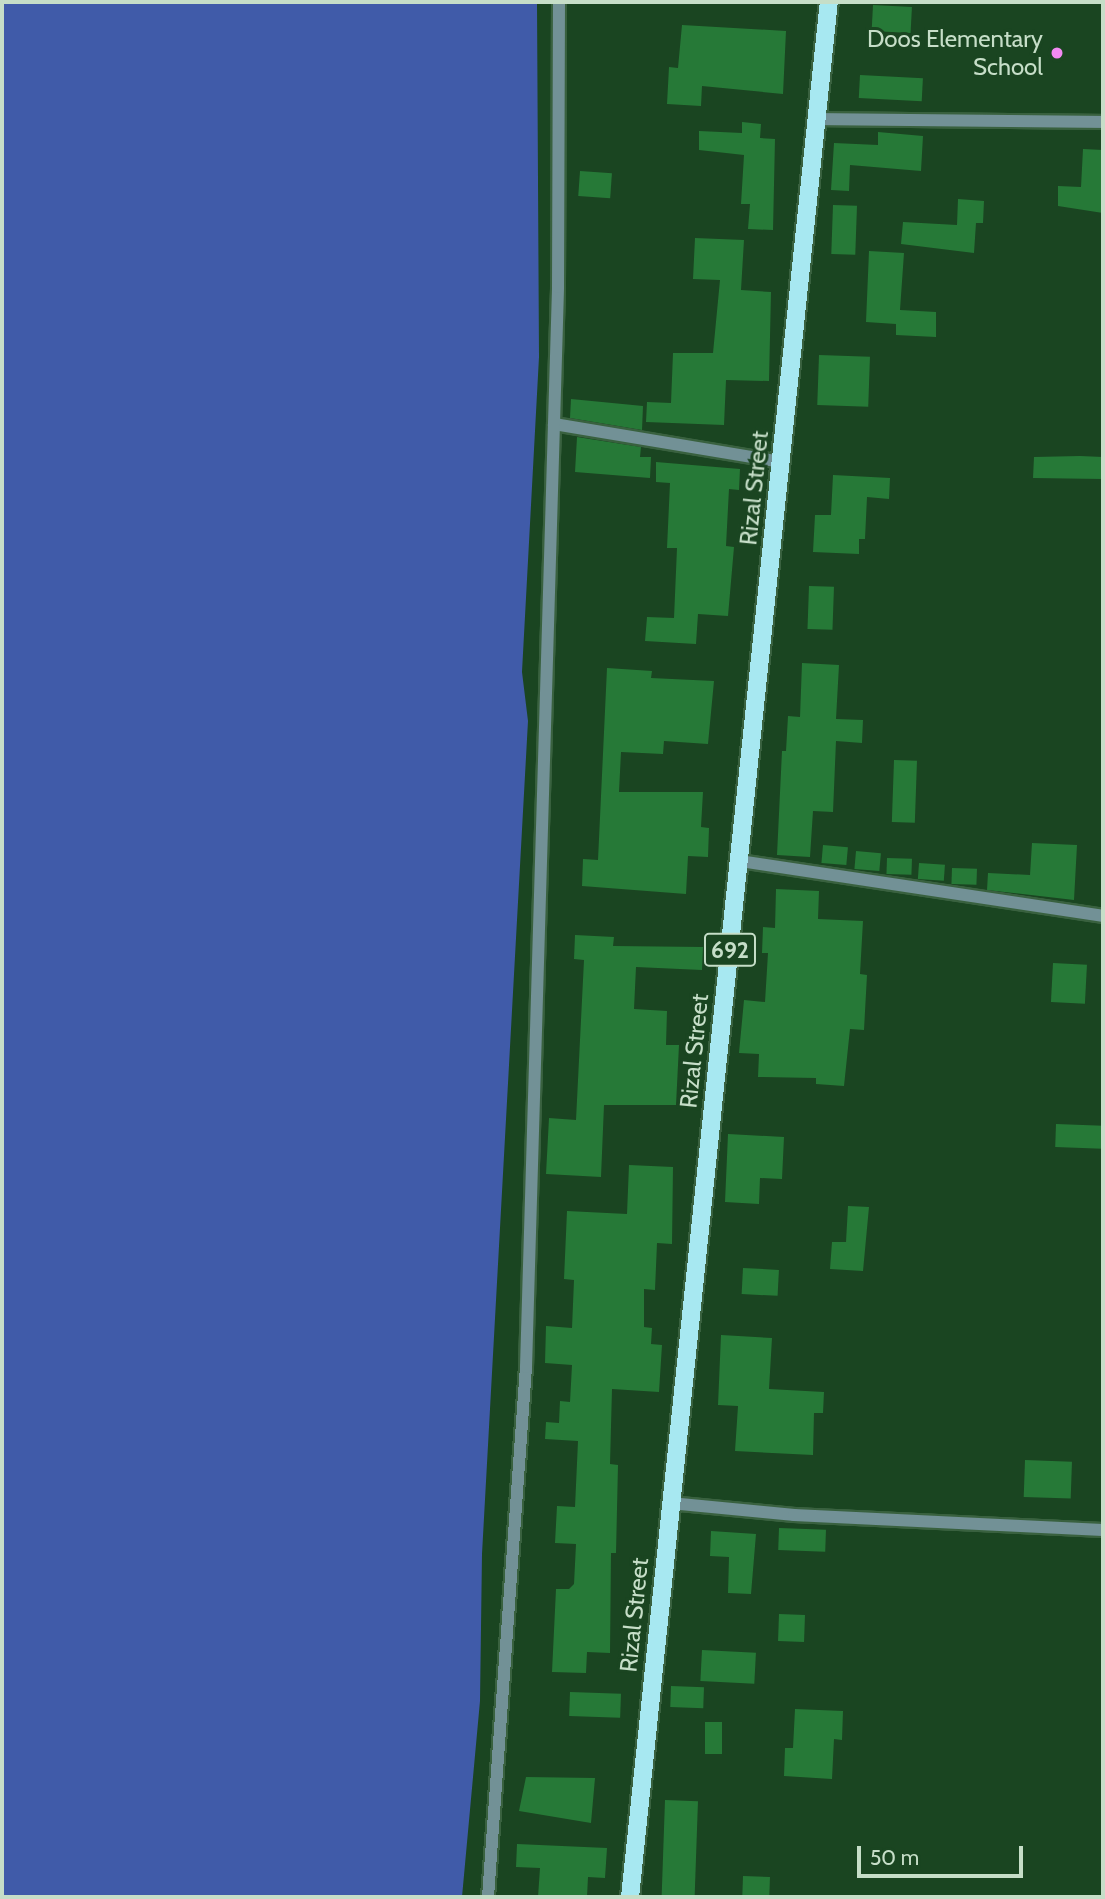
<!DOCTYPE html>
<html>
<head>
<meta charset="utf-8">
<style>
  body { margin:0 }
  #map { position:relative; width:1105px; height:1899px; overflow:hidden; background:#1a4521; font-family:Cabin,sans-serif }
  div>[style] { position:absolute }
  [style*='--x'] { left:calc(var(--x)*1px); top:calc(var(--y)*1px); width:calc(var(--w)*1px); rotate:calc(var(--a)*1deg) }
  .water>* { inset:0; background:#405ba9 }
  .building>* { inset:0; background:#267937; transform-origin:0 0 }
  .roads { filter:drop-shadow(2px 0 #39613f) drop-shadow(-2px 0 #39613f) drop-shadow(0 2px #39613f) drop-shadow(0 -2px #39613f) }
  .minor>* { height:12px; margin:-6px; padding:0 6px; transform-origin:6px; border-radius:6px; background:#729196 }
  .major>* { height:18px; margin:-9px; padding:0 9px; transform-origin:9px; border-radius:9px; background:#a7e8f1 }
  .dots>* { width:19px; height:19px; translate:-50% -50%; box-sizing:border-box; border:4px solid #1a4521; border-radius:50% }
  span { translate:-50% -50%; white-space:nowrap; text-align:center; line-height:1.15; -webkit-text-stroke:6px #1a4521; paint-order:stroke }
  .shield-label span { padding:2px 5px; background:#1a4521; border:2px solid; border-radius:5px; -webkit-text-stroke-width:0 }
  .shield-label { font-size:23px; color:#c6dec8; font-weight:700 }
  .poi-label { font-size:24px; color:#c6dec8 }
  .right { translate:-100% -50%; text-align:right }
  .street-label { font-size:24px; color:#c6dec8 }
  .frame { position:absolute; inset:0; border:4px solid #c6dec8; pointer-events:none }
  .scale { position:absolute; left:857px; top:1846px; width:166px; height:32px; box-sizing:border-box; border:4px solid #c6dec8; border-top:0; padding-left:9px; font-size:21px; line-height:24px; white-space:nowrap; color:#c6dec8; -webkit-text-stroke:5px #1a4521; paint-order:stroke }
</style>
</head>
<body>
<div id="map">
  <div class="water">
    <div style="clip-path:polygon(2px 2px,537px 2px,539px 357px,522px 672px,528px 721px,482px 1554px,480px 1701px,462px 1897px,2px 1897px)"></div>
  </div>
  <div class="building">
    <div style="left:873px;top:5px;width:39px;height:26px;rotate:3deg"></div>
    <div style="clip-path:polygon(682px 25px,786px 31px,783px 94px,702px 86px,701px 106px,667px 104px,669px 67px,678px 68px)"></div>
    <div style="left:860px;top:75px;width:63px;height:23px;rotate:3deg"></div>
    <div style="clip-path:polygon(742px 122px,761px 124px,760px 138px,775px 139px,773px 230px,748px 229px,750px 204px,741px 204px,744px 155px,699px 150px,699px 131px,742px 133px)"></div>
    <div style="clip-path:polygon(878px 132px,923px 136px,921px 171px,850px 165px,849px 191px,831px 190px,834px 143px,878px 145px)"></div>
    <div style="clip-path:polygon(1083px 149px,1103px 150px,1103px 213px,1058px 206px,1058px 186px,1081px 187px)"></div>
    <div style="left:580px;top:171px;width:32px;height:25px;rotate:4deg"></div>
    <div style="clip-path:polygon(958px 199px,984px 201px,983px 223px,976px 223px,974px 253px,901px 244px,903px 222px,957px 225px)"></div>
    <div style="left:833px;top:205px;width:24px;height:49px;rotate:2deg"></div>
    <div style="clip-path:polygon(695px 238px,744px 240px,741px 290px,771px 292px,769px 381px,726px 380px,724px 425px,646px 422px,647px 402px,671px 403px,673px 353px,713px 353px,720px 280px,693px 279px)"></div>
    <div style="clip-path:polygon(869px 251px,904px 253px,900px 310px,936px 312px,936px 337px,896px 335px,896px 324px,866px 322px)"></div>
    <div style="left:819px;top:355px;width:51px;height:50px;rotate:2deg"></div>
    <div style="clip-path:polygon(571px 399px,643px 406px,642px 430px,570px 418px)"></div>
    <div style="clip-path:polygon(577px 437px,641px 447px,640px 457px,651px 457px,650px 478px,575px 472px)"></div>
    <div style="clip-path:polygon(1080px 456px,1103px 457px,1103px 479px,1033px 478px,1034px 457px)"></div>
    <div style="clip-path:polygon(656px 462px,740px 469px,739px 490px,729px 489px,726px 546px,734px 547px,728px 616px,698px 614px,696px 644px,645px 641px,647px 617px,674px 618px,677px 548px,667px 548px,670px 483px,656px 482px)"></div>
    <div style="clip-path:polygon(833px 475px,890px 478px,889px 499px,867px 497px,865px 539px,859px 539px,859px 554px,813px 552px,815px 515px,831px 515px)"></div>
    <div style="left:809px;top:586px;width:25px;height:43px;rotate:2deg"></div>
    <div style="clip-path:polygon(802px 663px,839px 665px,836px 719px,863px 720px,862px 743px,836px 741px,833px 812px,813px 811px,810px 857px,777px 855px,782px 751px,786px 751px,788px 716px,800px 717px)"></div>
    <div style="clip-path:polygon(607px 668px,652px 671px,651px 678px,714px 681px,708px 744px,664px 741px,663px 754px,621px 752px,619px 792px,703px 792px,701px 827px,709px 828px,708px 857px,688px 856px,686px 894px,582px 886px,583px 859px,598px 860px)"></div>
    <div style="left:894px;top:760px;width:23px;height:62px;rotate:2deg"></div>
    <div style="clip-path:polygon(1032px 843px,1077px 845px,1074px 900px,987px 890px,988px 873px,1030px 875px)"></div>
    <div style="left:823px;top:845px;width:25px;height:18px;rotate:5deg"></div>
    <div style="left:856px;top:851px;width:25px;height:18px;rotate:5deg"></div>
    <div style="left:887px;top:858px;width:25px;height:16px;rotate:2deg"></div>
    <div style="left:919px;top:863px;width:26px;height:16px;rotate:4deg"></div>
    <div style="left:952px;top:868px;width:25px;height:16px;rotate:2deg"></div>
    <div style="clip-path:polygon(776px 889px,819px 891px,818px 919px,863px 921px,860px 974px,867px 975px,864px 1030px,850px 1029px,844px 1086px,816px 1084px,816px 1078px,758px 1077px,759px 1054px,739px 1053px,744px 1000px,765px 1002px,768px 953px,762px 953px,763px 927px,775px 928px)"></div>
    <div style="clip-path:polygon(575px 935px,614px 937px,613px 946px,703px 947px,702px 970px,636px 967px,634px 1009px,667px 1011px,666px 1045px,679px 1045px,676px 1105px,604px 1105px,601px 1177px,546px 1174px,549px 1118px,576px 1120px,584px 960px,574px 959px)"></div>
    <div style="left:1053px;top:963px;width:34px;height:39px;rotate:3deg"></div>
    <div style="left:1056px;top:1124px;width:47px;height:23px;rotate:2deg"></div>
    <div style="clip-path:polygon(728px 1134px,784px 1137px,782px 1179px,760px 1178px,759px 1204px,725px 1202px)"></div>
    <div style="clip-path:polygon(629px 1165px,673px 1167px,672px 1244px,657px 1243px,655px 1290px,644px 1289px,644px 1327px,652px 1328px,651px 1344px,662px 1345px,659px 1392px,612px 1389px,610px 1464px,618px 1465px,616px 1553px,611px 1553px,610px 1653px,587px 1652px,586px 1673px,552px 1672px,556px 1589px,569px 1589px,574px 1584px,576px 1544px,555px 1543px,557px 1506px,575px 1507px,578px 1441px,545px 1439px,546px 1422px,559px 1423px,560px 1401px,570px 1402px,572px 1365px,545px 1363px,546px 1326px,572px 1328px,574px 1280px,564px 1279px,567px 1211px,627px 1214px)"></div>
    <div style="clip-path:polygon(848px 1206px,869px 1207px,863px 1271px,830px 1269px,832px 1242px,846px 1242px)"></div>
    <div style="left:743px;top:1268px;width:36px;height:26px;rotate:3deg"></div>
    <div style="clip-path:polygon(721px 1335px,772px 1338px,769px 1389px,824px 1392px,823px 1413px,814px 1413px,813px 1455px,735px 1451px,738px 1406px,718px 1405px)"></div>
    <div style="left:1025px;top:1460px;width:47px;height:37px;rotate:2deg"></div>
    <div style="left:779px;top:1528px;width:47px;height:22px;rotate:2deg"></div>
    <div style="clip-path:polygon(711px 1531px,756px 1534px,751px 1594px,728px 1593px,729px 1557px,710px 1556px)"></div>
    <div style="left:779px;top:1614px;width:26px;height:27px;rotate:2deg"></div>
    <div style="left:702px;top:1650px;width:54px;height:31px;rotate:3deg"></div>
    <div style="left:671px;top:1686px;width:33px;height:21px;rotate:2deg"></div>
    <div style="left:570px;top:1692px;width:51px;height:24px;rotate:2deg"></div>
    <div style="clip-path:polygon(795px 1709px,843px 1711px,842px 1740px,834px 1739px,832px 1779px,784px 1776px,785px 1748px,793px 1748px)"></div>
    <div style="left:705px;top:1722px;width:17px;height:32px"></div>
    <div style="clip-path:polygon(526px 1777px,595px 1778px,591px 1823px,519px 1811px)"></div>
    <div style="left:665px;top:1800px;width:33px;height:97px;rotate:2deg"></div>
    <div style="clip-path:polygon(517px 1844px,607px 1848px,605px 1878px,588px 1877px,587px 1897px,538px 1897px,540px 1868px,516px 1867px)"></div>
    <div style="left:743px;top:1876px;width:27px;height:21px;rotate:2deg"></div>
  </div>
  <div class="roads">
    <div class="minor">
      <div style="--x:817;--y:119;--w:286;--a:0.6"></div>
      <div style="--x:554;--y:424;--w:230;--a:9.5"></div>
      <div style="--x:740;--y:861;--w:367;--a:8.6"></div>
      <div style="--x:670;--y:1503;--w:125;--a:5.5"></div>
      <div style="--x:794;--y:1515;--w:309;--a:2.8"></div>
      <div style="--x:488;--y:1897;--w:531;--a:-85.9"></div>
      <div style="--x:526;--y:1367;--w:1080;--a:-88.3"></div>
      <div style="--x:558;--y:287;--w:285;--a:-89.8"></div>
    </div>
    <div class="major">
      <div style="--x:630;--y:1897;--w:1905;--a:-84.01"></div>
    </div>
  </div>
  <div class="dots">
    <div style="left:1057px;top:53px;background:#f28af2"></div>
  </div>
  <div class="shield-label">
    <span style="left:730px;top:950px">692</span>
  </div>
  <div class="poi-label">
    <span class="right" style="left:1043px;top:53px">Doos Elementary<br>School</span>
  </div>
  <div class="street-label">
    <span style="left:754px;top:488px;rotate:-84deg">Rizal Street</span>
    <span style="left:694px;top:1051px;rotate:-84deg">Rizal Street</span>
    <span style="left:634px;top:1615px;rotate:-84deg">Rizal Street</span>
  </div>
  <div class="frame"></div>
  <div class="scale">50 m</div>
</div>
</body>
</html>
